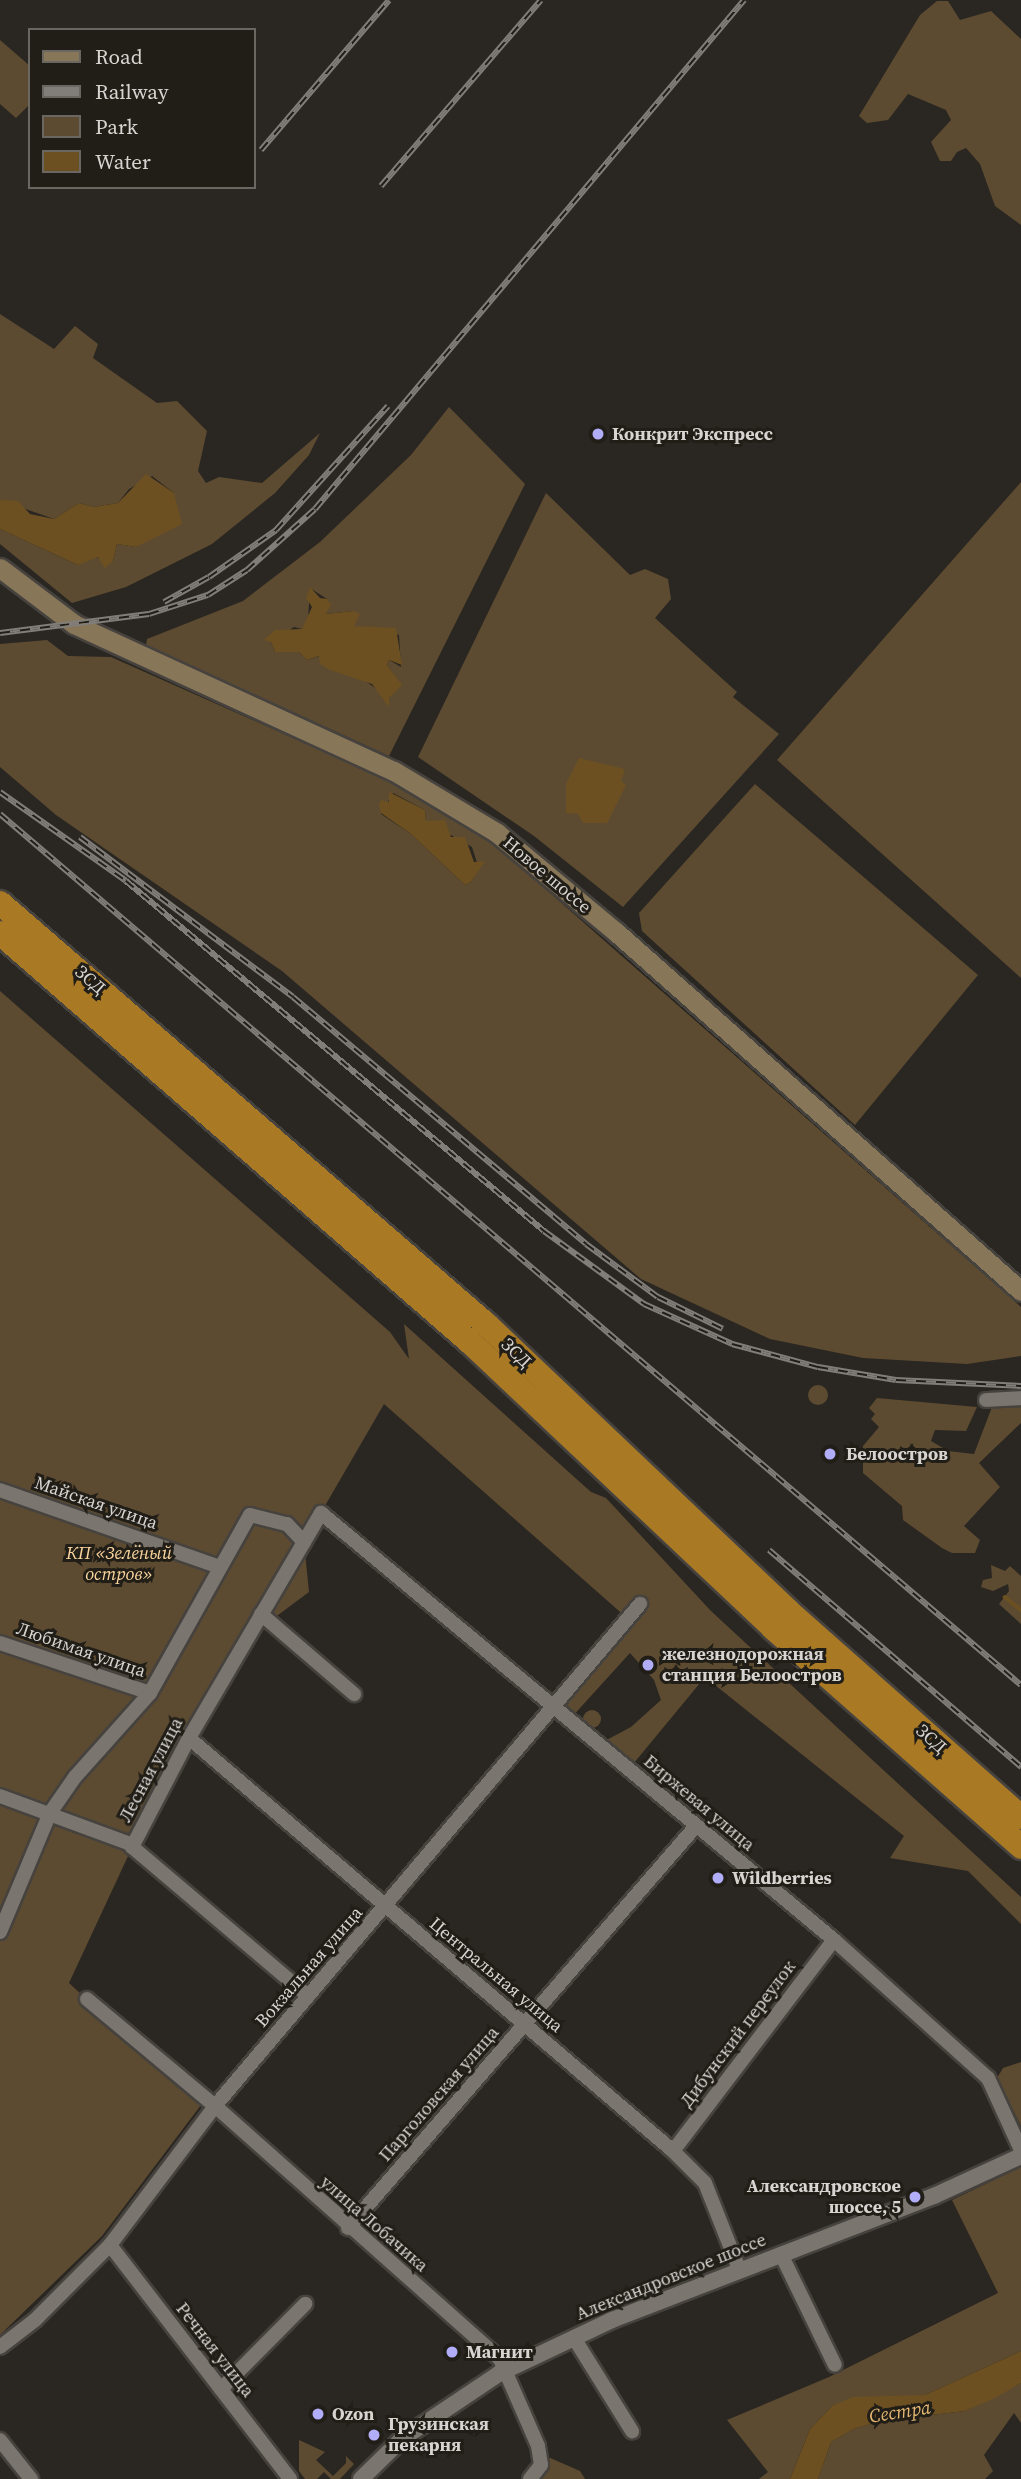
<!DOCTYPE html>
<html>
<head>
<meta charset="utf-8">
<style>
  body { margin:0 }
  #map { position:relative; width:1021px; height:2479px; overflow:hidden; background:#2a2621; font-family:"Source Serif 4",serif }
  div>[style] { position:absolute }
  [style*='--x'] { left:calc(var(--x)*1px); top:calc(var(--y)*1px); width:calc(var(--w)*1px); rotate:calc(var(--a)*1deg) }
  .green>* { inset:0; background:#5c4b31 }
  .round { border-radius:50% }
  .water>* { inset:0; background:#6c5022 }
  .stream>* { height:3.5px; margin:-1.75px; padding:0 1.75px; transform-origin:1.75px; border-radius:1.75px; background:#6c5022 }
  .roads { filter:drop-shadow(2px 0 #46423e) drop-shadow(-2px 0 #46423e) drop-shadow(0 2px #46423e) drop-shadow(0 -2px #46423e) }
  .minor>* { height:14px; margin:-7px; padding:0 7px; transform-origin:7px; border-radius:7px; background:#7a756e }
  .tertiary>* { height:16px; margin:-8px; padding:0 8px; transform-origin:8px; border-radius:8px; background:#7a756e }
  .secondary>* { height:19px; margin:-9.5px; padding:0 9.5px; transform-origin:9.5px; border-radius:9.5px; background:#887658 }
  .motorway>* { height:24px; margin:-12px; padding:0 12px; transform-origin:12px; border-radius:12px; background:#aa7924 }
  .rail>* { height:6px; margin-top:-3px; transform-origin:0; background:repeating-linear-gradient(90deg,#211d17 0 10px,#817d79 0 20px); box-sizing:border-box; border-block:2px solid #817d79 }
  .dots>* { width:19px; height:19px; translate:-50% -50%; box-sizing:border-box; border:4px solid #211d17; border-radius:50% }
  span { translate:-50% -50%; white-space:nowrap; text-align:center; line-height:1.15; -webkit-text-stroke:6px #211d17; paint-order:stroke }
  .poi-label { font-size:18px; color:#d7d4d1; font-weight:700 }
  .left { translate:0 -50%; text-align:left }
  .right { translate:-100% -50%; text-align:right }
  .street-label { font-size:18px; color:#d7d4d1 }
  .park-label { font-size:18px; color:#fbd59e; font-style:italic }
  .water-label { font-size:19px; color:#e7b973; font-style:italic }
  .legend { position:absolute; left:28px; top:28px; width:228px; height:161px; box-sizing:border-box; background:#211d17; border:2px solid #6a6661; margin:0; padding:9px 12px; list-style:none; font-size:21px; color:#d7d4d1 }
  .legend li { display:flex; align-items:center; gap:14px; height:35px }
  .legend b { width:35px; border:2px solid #6a6661 }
</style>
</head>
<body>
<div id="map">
  <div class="green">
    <div style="clip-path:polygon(937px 1px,948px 1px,960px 20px,991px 11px,1021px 39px,1021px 225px,995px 206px,980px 164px,966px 148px,957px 152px,951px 161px,940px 161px,931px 142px,951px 120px,946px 110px,908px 94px,888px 120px,867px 123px,859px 116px,920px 15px)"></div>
    <div style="clip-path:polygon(0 40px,30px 66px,30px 104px,16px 118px,0 104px)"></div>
    <div style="clip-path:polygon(0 314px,54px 349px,75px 326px,98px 344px,93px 358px,157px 403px,177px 401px,207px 431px,198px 471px,206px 483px,219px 477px,262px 483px,320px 433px,309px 455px,275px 493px,212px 544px,126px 587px,72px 603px,0 544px,0 529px,78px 565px,91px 556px,113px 561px,117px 544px,136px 547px,169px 527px,174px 493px,152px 476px,129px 489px,118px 503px,94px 507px,79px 503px,54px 519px,0 500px)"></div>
    <div style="clip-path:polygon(evenodd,449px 407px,525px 484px,389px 756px,146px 645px,147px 639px,243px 601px,320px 542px,411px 455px,449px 407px,310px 588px,327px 599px,330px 605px,326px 614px,353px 611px,353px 626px,399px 635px,401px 667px,389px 660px,387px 665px,399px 682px,389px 698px,364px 680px,326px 665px,320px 656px,307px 660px,299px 652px,275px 652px,271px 642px,294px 627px,302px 629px,308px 620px,310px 588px)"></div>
    <div style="clip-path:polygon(1021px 482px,1021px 978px,777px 760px)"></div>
    <div style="clip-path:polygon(evenodd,546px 493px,630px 575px,645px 569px,668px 579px,671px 599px,655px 618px,737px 692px,733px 697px,779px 734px,623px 907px,534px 836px,418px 757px,546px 493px,621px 777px,621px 781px,566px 813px,569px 803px,621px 777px)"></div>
    <div style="clip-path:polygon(evenodd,47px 640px,68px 656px,111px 657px,381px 777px,492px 842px,1021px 1307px,1021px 1356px,967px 1364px,863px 1358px,770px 1339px,641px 1279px,282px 971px,56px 815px,0 767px,0 644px,47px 640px,393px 793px,425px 810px,426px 821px,472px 847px,479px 869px,471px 882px,465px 885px,411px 834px,381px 814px,393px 793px)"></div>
    <div style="clip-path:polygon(755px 784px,978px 975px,855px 1125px,642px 931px,639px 913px)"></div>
    <div style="clip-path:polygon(0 991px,390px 1332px,409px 1359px,404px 1324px,591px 1492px,606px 1498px,711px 1611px,1021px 1897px,1021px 1924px,968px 1871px,890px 1858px,904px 1836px,705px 1677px,629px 1769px,599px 1744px,631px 1727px,661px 1700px,654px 1680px,630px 1653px,570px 1719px,557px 1708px,627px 1618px,384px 1404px,304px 1542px,309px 1592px,246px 1639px,136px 1839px,69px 1983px,201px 2105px,102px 2236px,0 2335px)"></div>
    <div class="round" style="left:808px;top:1385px;width:20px;height:20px"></div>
    <div style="clip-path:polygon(877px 1398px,977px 1407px,966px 1431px,935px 1430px,931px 1441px,948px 1451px,974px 1454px,992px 1407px,1021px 1405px,1021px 1423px,979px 1463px,1000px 1487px,964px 1526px,980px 1540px,975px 1553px,952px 1553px,942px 1548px,903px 1520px,902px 1506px,863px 1473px,863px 1446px,879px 1427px,871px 1419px,875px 1414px,869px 1408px)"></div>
    <div style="clip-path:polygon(991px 1565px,1005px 1571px,1010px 1566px,1021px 1576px,1021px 1624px,999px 1604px,1009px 1591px,1008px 1584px,993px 1591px,981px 1587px,983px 1580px,992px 1578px)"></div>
    <div class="round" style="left:583px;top:1710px;width:18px;height:18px"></div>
    <div style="clip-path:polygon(1021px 2062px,1021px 2126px,997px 2078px,1003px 2068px)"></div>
    <div style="clip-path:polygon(1021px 2167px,1021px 2351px,925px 2395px,832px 2406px,810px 2429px,790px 2479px,759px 2479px,768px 2472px,727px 2420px,829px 2377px,998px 2293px,952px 2200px)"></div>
    <div style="clip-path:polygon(1021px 2383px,1021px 2423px,1014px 2413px,984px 2455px,993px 2471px,985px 2479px,818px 2479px,831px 2442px,854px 2429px,880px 2421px,965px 2411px)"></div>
    <div style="clip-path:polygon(299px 2440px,325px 2452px,316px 2460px,333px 2476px,346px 2463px,346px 2456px,354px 2464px,340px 2479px,331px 2479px,324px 2472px,317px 2479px,305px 2479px,299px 2471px)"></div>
    <div style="clip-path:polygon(548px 2457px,580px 2471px,585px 2479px,538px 2479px,535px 2464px)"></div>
  </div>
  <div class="water">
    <div style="clip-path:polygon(146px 474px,174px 493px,182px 524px,136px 547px,117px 544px,113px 561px,105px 568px,98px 557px,78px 565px,0 529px,0 500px,18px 501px,30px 514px,54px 519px,79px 503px,94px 507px,118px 503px)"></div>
    <div style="clip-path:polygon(310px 587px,320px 598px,327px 599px,331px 605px,326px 614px,353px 611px,360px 614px,354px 626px,396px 628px,402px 665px,389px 660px,387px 665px,402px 685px,389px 698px,389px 707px,372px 684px,330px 670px,320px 664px,319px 656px,307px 660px,299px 652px,275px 652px,271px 642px,264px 640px,275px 630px,302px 629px,312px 607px,306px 598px)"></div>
    <div style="clip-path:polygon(579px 758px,625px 769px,621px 781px,626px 785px,607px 823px,583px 823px,578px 814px,566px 813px,566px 784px)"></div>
    <div style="clip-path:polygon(389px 792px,425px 810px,426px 821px,445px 820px,451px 837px,465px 837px,474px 862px,485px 861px,471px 882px,465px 885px,411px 834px,381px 813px,379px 805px,381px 800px,389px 802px)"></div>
    <div style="clip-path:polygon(1021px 2351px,1021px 2383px,995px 2398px,965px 2411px,880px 2421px,854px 2429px,831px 2442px,818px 2479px,790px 2479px,810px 2429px,832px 2406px,853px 2397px,925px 2395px)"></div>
  </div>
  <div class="stream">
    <div style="--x:1005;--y:1597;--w:21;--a:39"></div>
  </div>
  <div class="roads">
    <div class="minor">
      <div style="--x:986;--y:1400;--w:35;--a:-3"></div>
      <div style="--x:0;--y:1490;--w:233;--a:19.3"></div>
      <div style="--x:261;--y:1614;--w:123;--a:40.7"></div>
      <div style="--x:0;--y:1643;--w:158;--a:18.4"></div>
      <div style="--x:189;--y:1738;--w:636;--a:40.47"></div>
      <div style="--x:673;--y:2151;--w:45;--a:45"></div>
      <div style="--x:705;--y:2183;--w:92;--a:68.4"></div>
      <div style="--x:0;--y:1796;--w:142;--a:20.2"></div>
      <div style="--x:0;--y:1932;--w:129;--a:-67.2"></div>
      <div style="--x:50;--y:1813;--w:44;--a:-55.2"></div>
      <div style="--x:75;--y:1777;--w:113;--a:-48.2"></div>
      <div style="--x:150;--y:1693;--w:204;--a:-60.7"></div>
      <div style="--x:250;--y:1515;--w:38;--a:14"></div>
      <div style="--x:287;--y:1524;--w:25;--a:47"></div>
      <div style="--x:308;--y:1996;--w:231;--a:-139.7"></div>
      <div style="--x:132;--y:1847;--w:123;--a:-62.4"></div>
      <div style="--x:189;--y:1738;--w:261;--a:-59.6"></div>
      <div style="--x:321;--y:1513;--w:667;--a:39.77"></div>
      <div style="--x:834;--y:1940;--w:207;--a:41.9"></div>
      <div style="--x:988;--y:2078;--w:79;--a:65.4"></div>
      <div style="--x:87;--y:1999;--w:167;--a:39.9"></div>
      <div style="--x:215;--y:2106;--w:381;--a:41.6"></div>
      <div style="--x:500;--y:2359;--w:95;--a:66.4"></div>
      <div style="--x:538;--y:2446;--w:19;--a:81"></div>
      <div style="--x:541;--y:2465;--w:18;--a:128"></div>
      <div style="--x:673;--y:2151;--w:265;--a:-52.7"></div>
      <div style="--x:348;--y:2228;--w:532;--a:-49.12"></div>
      <div style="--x:110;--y:2245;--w:295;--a:52.4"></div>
      <div style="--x:781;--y:2254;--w:123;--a:64.1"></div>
      <div style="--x:574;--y:2338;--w:110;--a:58.1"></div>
      <div style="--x:0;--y:2347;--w:44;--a:-37.6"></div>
      <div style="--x:35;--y:2320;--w:106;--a:-45"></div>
      <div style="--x:110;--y:2245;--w:174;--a:-52.9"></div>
      <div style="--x:215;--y:2106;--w:658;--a:-49.75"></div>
      <div style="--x:221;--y:2389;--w:120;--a:-45.3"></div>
      <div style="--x:0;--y:2440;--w:50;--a:51.5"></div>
    </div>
    <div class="tertiary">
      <div style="--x:361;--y:2479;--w:59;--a:-44.3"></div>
      <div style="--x:403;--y:2438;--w:117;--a:-33.8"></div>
      <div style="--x:500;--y:2373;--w:124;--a:-25.3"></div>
      <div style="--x:612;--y:2320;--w:345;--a:-21.1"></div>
      <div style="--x:934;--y:2196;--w:96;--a:-24.7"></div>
    </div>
    <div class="secondary">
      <div style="--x:0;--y:568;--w:93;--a:37.1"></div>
      <div style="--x:74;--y:624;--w:352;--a:24.7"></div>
      <div style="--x:394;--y:771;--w:120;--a:31"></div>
      <div style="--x:497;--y:833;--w:155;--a:39.8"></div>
      <div style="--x:616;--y:932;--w:541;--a:41.55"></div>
    </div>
    <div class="motorway">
      <div style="--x:0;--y:903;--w:644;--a:40.91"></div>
      <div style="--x:487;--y:1325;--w:415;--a:43.5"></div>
      <div style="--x:788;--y:1611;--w:311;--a:41.5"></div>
      <div style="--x:0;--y:933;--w:624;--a:41.04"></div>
      <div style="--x:471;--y:1343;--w:415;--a:43.3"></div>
      <div style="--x:773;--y:1628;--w:331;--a:41.4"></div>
    </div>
  </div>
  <div class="rail">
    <div style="--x:261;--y:150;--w:197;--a:-49.5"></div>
    <div style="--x:381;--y:186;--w:245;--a:-49.3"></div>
    <div style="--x:164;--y:602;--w:51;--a:-29.1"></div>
    <div style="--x:209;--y:577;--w:82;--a:-35"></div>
    <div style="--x:276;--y:530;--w:167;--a:-47.9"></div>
    <div style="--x:0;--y:633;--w:150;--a:-7.3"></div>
    <div style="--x:149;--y:614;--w:62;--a:-17.9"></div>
    <div style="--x:208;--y:595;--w:46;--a:-32.7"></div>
    <div style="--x:247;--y:570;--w:91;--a:-41.9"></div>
    <div style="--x:315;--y:509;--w:666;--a:-49.87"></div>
    <div style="--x:0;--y:792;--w:154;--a:35.2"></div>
    <div style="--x:126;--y:881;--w:545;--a:39.94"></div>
    <div style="--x:544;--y:1231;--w:124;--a:36.1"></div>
    <div style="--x:644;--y:1304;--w:97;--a:24.4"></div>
    <div style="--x:732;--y:1344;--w:89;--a:15"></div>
    <div style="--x:818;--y:1367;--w:79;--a:9.5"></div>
    <div style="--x:896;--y:1380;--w:125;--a:2.7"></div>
    <div style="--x:0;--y:814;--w:1342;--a:40.47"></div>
    <div style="--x:80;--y:837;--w:266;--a:36.9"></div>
    <div style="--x:293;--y:997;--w:383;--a:40.1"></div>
    <div style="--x:586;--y:1244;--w:89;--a:36.4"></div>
    <div style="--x:658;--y:1297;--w:72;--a:26.2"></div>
    <div style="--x:769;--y:1550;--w:333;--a:40.7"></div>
  </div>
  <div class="dots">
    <div style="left:598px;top:434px;background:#b2adf9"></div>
    <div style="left:830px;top:1454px;background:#b2adf9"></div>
    <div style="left:648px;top:1665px;background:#b2adf9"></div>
    <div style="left:718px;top:1878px;background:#b2adf9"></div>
    <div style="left:915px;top:2197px;background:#b2adf9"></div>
    <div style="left:452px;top:2352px;background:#b2adf9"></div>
    <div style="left:318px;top:2414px;background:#b2adf9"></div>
    <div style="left:374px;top:2435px;background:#b2adf9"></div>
  </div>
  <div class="poi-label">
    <span class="left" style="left:612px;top:434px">Конкрит Экспресс</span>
    <span class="left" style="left:846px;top:1454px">Белоостров</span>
    <span class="left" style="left:662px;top:1665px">железнодорожная<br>станция Белоостров</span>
    <span class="left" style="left:732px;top:1878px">Wildberries</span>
    <span class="right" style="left:901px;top:2197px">Александровское<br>шоссе, 5</span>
    <span class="left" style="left:466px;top:2352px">Магнит</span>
    <span class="left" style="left:332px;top:2414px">Ozon</span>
    <span class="left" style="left:388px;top:2435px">Грузинская<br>пекарня</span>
  </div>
  <div class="street-label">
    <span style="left:547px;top:875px;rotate:40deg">Новое шоссе</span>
    <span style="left:90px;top:980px;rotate:41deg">ЗСД</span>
    <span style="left:516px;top:1353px;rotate:44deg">ЗСД</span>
    <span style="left:96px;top:1503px;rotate:19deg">Майская улица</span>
    <span style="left:81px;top:1650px;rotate:19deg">Любимая улица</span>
    <span style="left:931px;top:1739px;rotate:42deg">ЗСД</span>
    <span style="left:151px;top:1770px;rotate:-62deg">Лесная улица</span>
    <span style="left:699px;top:1803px;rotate:40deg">Биржевая улица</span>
    <span style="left:309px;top:1967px;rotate:-49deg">Вокзальная улица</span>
    <span style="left:496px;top:1975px;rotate:40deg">Центральная улица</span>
    <span style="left:738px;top:2034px;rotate:-53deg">Дибунский переулок</span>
    <span style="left:439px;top:2094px;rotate:-49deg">Парголовская улица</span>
    <span style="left:374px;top:2224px;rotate:41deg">улица Лобачика</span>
    <span style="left:671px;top:2277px;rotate:-22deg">Александровское шоссе</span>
    <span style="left:215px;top:2350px;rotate:52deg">Речная улица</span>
  </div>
  <div class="park-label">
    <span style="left:119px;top:1564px">КП «Зелёный<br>остров»</span>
  </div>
  <div class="water-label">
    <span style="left:900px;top:2412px;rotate:-9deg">Сестра</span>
  </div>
  <ul class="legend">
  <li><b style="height:9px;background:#887658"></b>Road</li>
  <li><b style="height:9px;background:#817d79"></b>Railway</li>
  <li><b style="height:19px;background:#5c4b31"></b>Park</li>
  <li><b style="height:19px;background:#6c5022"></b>Water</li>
  </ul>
</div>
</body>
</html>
